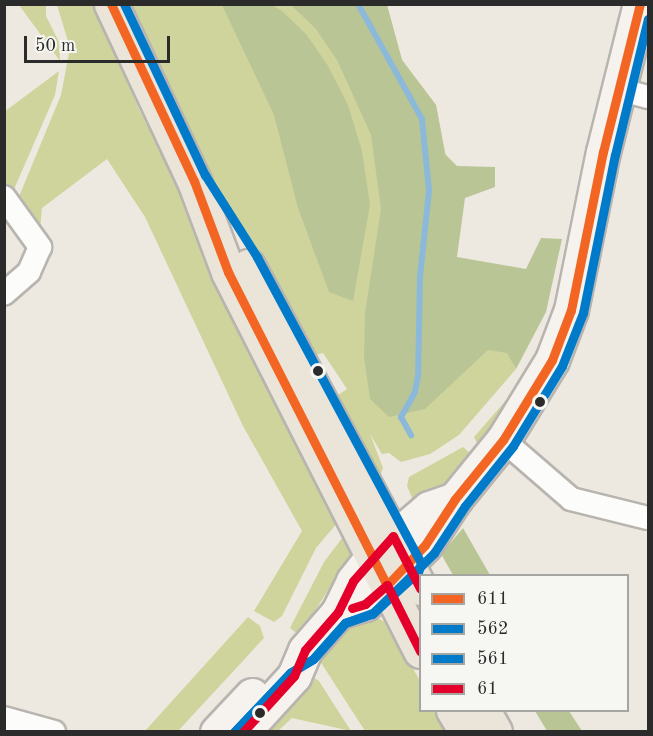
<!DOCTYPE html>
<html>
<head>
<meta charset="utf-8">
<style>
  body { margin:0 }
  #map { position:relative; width:653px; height:736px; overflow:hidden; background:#eee9e0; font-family:"Old Standard TT",serif }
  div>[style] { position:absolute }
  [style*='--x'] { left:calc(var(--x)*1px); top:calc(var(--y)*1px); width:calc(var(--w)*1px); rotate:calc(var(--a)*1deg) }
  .green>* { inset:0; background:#cfd49c }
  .forest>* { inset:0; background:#bac596 }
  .stream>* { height:6px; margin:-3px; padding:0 3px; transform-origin:3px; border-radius:3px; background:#8cb9d9 }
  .roads { filter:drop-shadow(2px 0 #b8b4af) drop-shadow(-2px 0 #b8b4af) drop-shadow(0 2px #b8b4af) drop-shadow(0 -2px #b8b4af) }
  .street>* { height:22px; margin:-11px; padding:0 11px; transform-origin:11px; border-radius:11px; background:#fcfcfa }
  .secondary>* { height:33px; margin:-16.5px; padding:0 16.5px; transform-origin:16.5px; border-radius:16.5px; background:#f6f2ed }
  .primary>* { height:33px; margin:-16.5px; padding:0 16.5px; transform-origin:16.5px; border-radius:16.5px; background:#ebe4d9 }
  .bus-1>* { height:9px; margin:-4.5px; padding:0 4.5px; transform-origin:4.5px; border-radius:4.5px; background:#f26522 }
  .bus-2>* { height:9px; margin:-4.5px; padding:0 4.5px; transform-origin:4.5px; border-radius:4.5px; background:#007ac9 }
  .bus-3>* { height:9px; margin:-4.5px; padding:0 4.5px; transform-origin:4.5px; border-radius:4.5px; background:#007ac9 }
  .bus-4>* { height:9px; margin:-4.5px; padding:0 4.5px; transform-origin:4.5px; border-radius:4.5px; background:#e4002b }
  .dots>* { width:16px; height:16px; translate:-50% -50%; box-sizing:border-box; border:3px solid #f6f6f2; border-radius:50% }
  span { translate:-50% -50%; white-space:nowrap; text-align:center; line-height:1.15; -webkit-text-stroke:4.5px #f6f6f2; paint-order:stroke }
  .frame { position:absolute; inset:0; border:6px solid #2b2b2b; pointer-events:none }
  .legend { position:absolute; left:419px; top:574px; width:210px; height:138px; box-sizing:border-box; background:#f6f6f2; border:2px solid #a5a5a2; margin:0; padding:8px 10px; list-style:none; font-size:18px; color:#2b2b2b }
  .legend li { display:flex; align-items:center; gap:12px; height:30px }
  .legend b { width:30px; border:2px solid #a5a5a2 }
  .scale { position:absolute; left:24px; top:36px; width:146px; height:27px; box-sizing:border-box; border:3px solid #2b2b2b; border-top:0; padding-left:8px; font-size:18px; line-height:21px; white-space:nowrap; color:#2b2b2b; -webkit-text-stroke:4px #f6f6f2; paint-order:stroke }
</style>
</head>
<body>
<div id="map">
  <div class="green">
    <div style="clip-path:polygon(19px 5px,46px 5px,46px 16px,59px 42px,60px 61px)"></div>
    <div style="clip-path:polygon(57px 5px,96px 5px,138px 107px,282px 400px,344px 515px,316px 548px,282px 616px,274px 622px,254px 611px,302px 531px,243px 426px,145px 217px,107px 159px,42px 208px,40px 229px,18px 199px,61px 95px,70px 48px)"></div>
    <div style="clip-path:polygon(128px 5px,387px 5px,402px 60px,436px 105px,448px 167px,436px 271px,550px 280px,513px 364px,516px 369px,459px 435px,430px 454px,401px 462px,389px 453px,382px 454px,370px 434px,383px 468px,378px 481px,338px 395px,347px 389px,323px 353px,316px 355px,290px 321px,184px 127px)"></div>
    <div style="clip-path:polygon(59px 71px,55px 95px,12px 194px,5px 183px,4px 112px)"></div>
    <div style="clip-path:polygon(528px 375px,479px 447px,474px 437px)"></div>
    <div style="clip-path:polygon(463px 447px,472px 455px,443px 486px,414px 502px,407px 486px,409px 477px)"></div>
    <div style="clip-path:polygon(346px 533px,353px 546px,350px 557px,299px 635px,290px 628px,324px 562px)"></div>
    <div style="clip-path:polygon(248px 617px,260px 626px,264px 638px,178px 731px,145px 731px)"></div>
    <div style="clip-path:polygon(376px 617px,388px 624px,420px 681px,420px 710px,437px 711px,449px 731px,365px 731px,318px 658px,345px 626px)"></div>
    <div style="clip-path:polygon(313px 677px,319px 681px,351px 731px,292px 718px,278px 731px,261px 732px,266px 725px,272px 729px,283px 716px,279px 712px)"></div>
  </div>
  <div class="forest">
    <div style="clip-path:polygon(222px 5px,272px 5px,282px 11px,306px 34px,327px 64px,348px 105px,362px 151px,370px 205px,353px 301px,329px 292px,298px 208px,274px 115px)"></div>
    <div style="clip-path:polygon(291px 5px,387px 5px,402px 60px,436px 105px,445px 154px,457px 166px,495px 167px,495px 187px,465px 198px,457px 257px,526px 269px,541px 238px,562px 239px,546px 312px,516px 369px,507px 353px,488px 350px,425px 409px,389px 417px,370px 399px,364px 357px,365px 313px,381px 209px,371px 135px,337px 60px,316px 29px)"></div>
    <div style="clip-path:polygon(463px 528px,490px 575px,453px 575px,441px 554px)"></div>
    <div style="clip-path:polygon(535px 711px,569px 711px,582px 731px,547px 731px)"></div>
  </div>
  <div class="stream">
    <div style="--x:358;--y:4;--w:132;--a:60.9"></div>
    <div style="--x:422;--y:119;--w:72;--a:84.4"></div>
    <div style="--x:429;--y:191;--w:85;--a:96"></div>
    <div style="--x:420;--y:276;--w:100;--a:91.1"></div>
    <div style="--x:418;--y:376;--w:16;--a:101"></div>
    <div style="--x:415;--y:392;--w:29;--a:119"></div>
    <div style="--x:401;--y:417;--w:21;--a:61"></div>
  </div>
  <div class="roads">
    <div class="street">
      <div style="--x:618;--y:89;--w:31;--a:15"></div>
      <div style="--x:4;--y:197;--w:62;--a:54.2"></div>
      <div style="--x:40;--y:247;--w:27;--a:114"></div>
      <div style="--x:29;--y:272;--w:33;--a:139"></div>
      <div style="--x:503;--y:440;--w:90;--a:40.9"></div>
      <div style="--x:571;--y:499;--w:79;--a:13.9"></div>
      <div style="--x:4;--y:718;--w:52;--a:15.6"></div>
    </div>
    <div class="secondary">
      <div style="--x:338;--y:612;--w:28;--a:-17"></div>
      <div style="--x:365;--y:604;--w:84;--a:-44.5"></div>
      <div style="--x:425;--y:545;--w:55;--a:-56.9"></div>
      <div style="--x:455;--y:499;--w:76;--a:-50.9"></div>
      <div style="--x:503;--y:440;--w:94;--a:-58.5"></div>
      <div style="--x:552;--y:360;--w:53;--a:-69.2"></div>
      <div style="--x:571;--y:310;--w:161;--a:-78.6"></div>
      <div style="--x:603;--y:152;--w:153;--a:-76"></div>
      <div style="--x:217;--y:732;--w:51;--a:-46.6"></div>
      <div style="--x:243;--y:732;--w:76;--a:-47.7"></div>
      <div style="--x:294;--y:676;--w:28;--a:-67"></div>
      <div style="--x:305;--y:650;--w:50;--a:-49"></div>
      <div style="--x:338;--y:612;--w:34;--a:-64"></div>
      <div style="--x:353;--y:581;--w:31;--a:-52"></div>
      <div style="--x:372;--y:557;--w:75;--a:-40.7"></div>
      <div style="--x:429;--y:508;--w:28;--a:-19"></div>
    </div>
    <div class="primary">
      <div style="--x:111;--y:4;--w:195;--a:64.9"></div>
      <div style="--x:194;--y:181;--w:97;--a:69.5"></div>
      <div style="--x:228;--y:272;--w:425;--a:63.1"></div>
      <div style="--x:248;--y:266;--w:365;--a:61.9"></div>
      <div style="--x:453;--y:710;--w:26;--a:59"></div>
      <div style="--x:483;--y:710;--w:25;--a:61"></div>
    </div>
  </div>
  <div class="bus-1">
    <div style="--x:111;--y:4;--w:195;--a:64.9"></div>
    <div style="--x:194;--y:181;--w:97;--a:69.5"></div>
    <div style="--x:228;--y:272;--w:351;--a:63.1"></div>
    <div style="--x:387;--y:585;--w:55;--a:-46.5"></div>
    <div style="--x:425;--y:545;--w:55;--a:-56.9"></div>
    <div style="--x:455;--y:499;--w:76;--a:-50.9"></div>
    <div style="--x:503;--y:440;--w:94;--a:-58.5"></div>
    <div style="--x:552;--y:360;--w:53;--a:-69.2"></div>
    <div style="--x:571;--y:310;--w:161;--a:-78.6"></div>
    <div style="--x:603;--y:152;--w:153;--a:-76"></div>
  </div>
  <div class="bus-2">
    <div style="--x:234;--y:732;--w:81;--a:-46.5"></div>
    <div style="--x:290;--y:673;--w:27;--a:-31"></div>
    <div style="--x:313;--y:659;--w:48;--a:-48.4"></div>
    <div style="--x:345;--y:623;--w:30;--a:-20"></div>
    <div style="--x:373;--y:613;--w:86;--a:-44.5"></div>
    <div style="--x:434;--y:553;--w:56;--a:-56.6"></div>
    <div style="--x:465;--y:506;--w:77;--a:-51.3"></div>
    <div style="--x:513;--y:446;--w:94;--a:-58.5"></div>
    <div style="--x:562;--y:366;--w:57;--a:-68.4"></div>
    <div style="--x:583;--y:313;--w:161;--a:-78.6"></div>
    <div style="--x:615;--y:155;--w:140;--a:-76.4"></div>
  </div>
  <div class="bus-3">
    <div style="--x:124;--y:4;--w:189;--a:64.7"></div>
    <div style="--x:205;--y:175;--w:97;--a:57.6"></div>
    <div style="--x:257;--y:257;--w:347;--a:61.8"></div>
    <div style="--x:421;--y:563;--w:9;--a:108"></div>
    <div style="--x:418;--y:572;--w:62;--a:137.6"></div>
    <div style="--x:372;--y:614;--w:28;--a:162"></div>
    <div style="--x:345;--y:623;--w:48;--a:131.6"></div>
    <div style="--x:313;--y:659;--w:27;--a:149"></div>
    <div style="--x:290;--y:673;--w:81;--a:133.5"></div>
  </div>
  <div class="bus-4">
    <div style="--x:352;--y:608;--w:14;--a:-17"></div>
    <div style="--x:365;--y:604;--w:29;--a:-41"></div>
    <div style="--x:387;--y:585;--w:74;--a:63.4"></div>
    <div style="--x:243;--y:732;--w:76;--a:-47.7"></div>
    <div style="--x:294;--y:676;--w:28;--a:-67"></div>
    <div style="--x:305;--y:650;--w:50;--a:-49"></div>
    <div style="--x:338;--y:612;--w:34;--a:-64"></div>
    <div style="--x:353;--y:581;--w:60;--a:-48.4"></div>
    <div style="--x:393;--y:536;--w:59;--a:62.6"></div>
  </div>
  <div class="dots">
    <div style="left:318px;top:371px;background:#2b2b2b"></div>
    <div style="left:540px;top:402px;background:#2b2b2b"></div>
    <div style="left:260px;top:713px;background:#2b2b2b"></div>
  </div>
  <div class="frame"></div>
  <ul class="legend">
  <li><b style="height:8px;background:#f26522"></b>611</li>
  <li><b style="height:8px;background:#007ac9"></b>562</li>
  <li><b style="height:8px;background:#007ac9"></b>561</li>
  <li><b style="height:8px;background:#e4002b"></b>61</li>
  </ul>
  <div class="scale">50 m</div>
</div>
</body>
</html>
